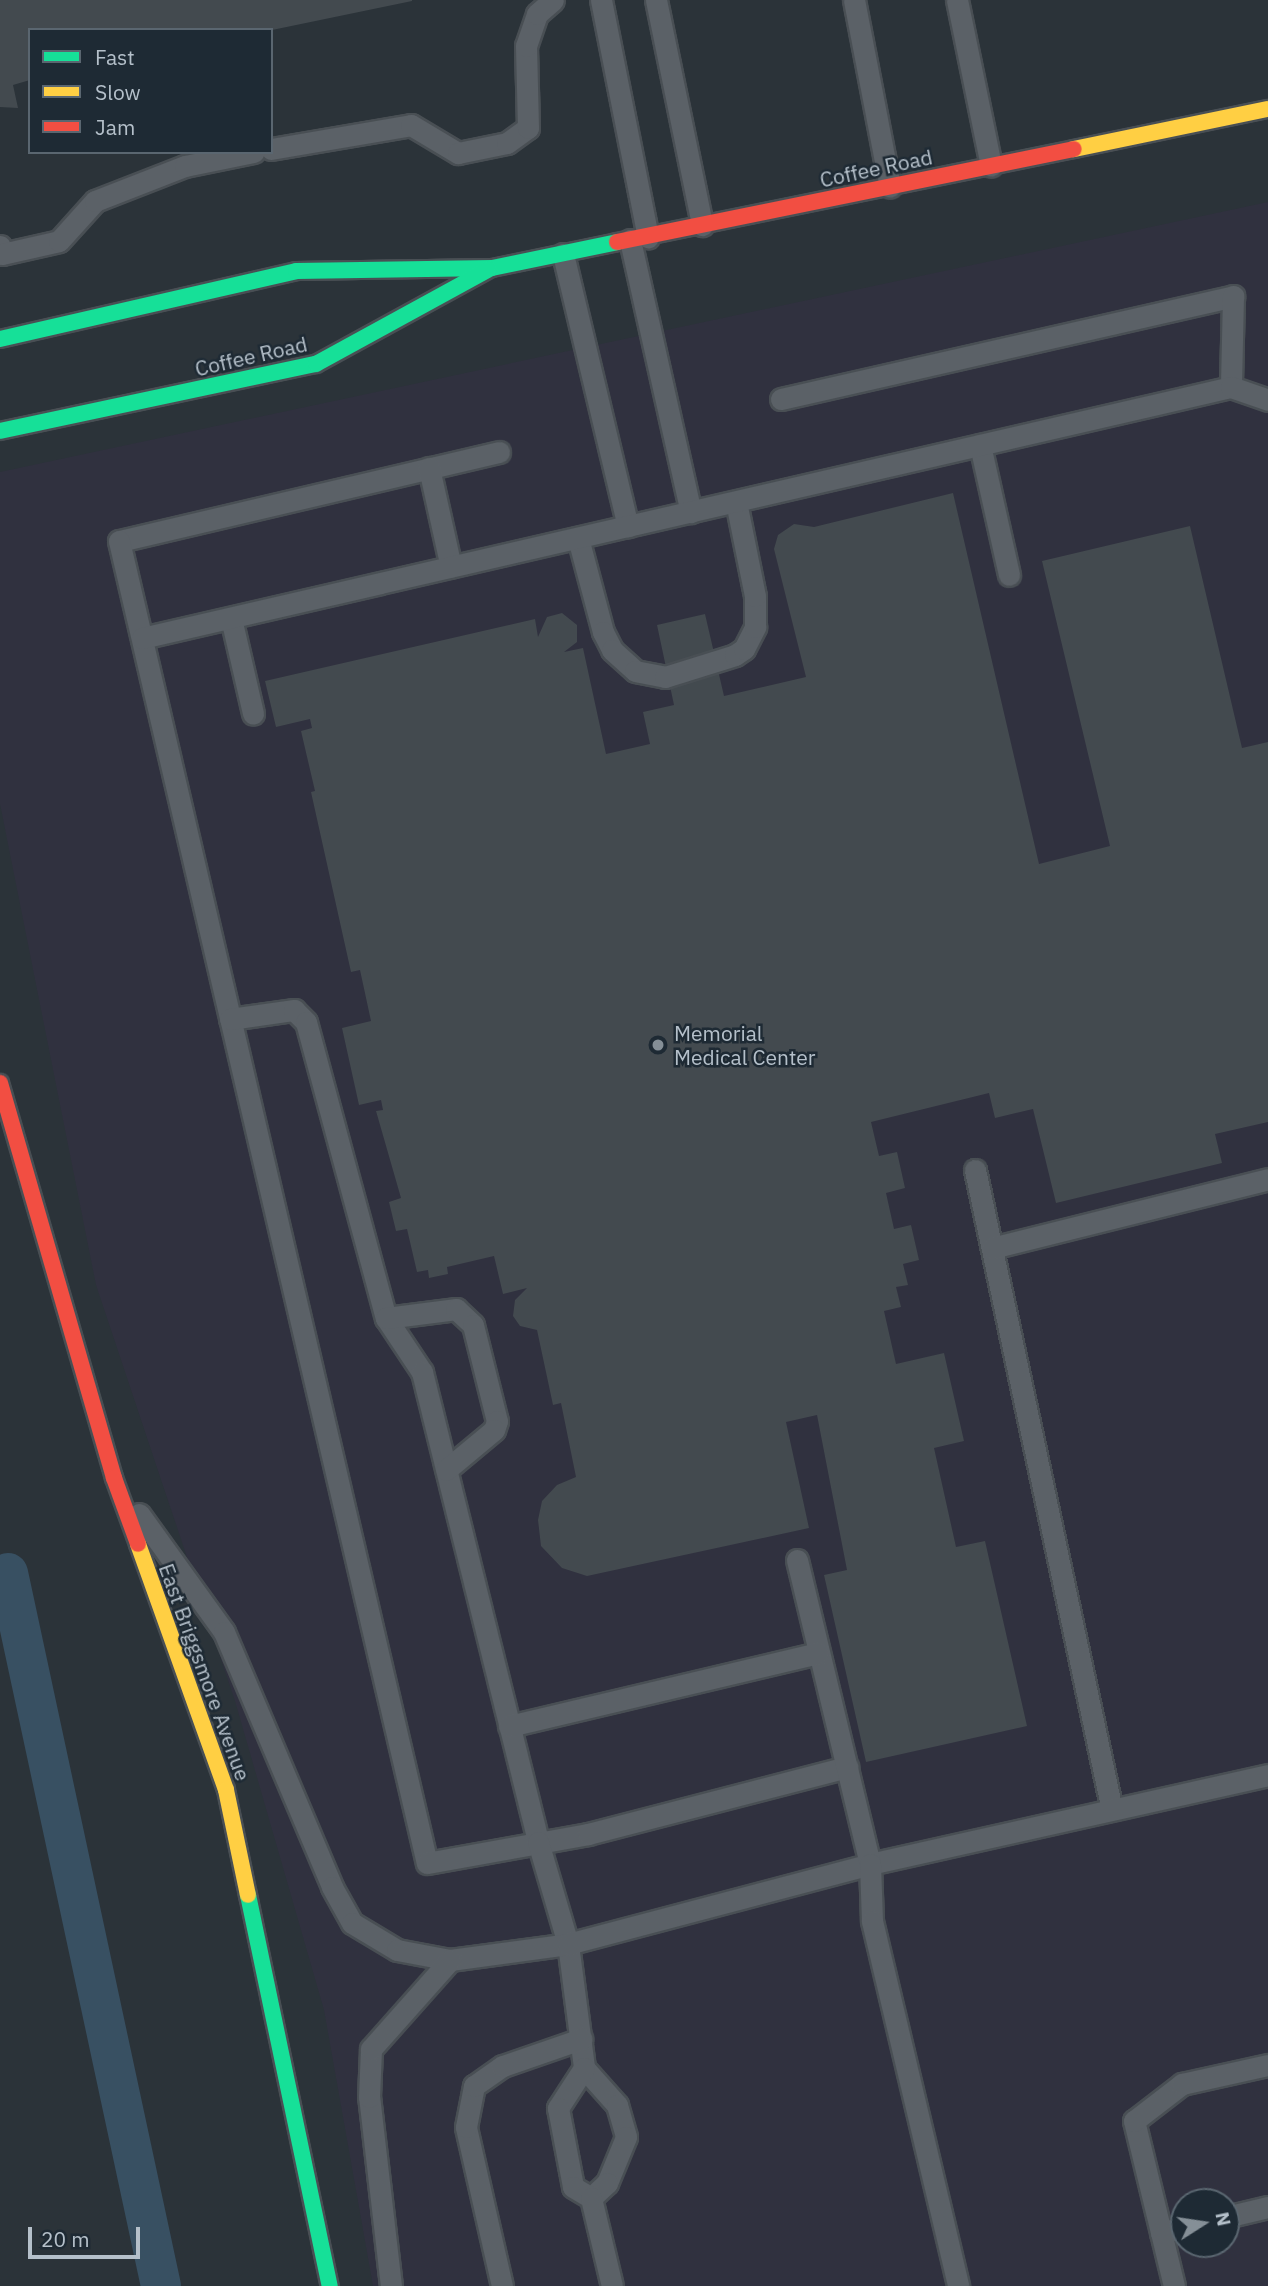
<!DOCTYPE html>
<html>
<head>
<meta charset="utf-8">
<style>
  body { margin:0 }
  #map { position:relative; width:1268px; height:2286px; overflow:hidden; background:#2b3339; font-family:"IBM Plex Sans",sans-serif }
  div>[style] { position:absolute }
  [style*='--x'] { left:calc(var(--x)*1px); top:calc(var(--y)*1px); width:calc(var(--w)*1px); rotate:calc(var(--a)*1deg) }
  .medical>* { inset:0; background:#30313f }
  .canal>* { height:40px; margin:-20px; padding:0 20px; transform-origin:20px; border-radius:20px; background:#385062 }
  .building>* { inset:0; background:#434a4f }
  .roads { filter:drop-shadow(2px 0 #494f54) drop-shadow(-2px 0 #494f54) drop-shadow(0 2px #494f54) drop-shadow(0 -2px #494f54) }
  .lane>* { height:21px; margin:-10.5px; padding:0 10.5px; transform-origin:10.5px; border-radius:10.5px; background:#5b6167 }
  .fast>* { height:16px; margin:-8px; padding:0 8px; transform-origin:8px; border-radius:8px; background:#16e098 }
  .slow>* { height:16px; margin:-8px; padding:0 8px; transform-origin:8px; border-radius:8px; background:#ffcf43 }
  .jam>* { height:16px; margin:-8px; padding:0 8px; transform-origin:8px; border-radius:8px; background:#f24e42 }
  .dots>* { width:19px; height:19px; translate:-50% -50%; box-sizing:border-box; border:4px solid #1e2a34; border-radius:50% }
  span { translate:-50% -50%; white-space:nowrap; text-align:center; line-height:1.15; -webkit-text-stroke:5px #1e2a34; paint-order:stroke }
  .street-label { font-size:21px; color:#b5c0ca }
  .poi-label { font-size:21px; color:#b5c0ca }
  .left { translate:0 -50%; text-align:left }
  .legend { position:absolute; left:28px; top:28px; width:245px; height:126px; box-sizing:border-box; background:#1e2a34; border:2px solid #5a6670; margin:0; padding:9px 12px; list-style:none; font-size:21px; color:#b5c0ca }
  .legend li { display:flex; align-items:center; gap:14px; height:35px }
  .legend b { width:35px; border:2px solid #5a6670 }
  .north { position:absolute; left:1170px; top:2188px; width:70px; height:70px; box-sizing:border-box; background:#1e2a34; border:2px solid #5a6670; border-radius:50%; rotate:78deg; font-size:19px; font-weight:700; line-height:28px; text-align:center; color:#b5c0ca }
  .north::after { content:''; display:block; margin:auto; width:24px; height:32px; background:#858f97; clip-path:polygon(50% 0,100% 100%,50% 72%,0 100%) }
  .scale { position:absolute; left:28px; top:2227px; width:112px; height:32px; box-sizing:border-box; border:4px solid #b5c0ca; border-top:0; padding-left:9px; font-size:21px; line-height:24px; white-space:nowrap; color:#b5c0ca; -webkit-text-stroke:5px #1e2a34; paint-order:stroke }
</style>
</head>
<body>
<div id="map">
  <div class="medical">
    <div style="clip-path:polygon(evenodd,1268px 202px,1268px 2286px,373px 2286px,324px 2010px,235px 1701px,96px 1285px,0 804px,0 472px,1268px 202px,1184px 2202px,1226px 2202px,1226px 2244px,1184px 2244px,1184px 2202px)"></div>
  </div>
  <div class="canal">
    <div style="--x:8;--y:1573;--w:729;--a:77.89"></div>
  </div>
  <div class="building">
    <div style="clip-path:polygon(0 0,412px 0,412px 1px,272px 30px,30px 30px,30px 80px,13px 85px,18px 108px,0 107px)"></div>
    <div style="clip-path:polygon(953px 493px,1039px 864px,1110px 846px,1042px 561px,1190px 526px,1242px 748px,1268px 742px,1268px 1122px,1215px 1134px,1222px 1163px,1056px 1203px,1033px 1109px,995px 1118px,989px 1093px,871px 1122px,879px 1156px,897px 1152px,905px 1188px,886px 1193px,894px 1229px,911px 1225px,919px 1260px,903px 1264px,908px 1285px,896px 1287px,901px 1307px,884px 1311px,896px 1364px,944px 1353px,964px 1441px,934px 1448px,956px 1547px,985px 1541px,1027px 1726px,866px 1762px,824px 1575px,847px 1570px,817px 1415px,786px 1422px,809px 1528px,587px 1576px,562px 1568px,541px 1546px,538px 1520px,542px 1501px,557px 1485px,576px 1477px,561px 1403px,553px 1405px,537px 1330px,520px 1326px,513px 1316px,515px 1300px,527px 1288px,503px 1294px,494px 1256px,447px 1267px,448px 1274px,429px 1278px,428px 1270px,417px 1272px,407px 1229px,396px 1231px,389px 1202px,401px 1198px,376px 1111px,383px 1110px,381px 1100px,359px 1105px,342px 1028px,371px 1021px,360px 970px,351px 972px,311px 792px,315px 791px,301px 731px,312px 728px,310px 719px,276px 727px,265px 681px,535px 619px,538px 637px,547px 617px,562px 613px,577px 625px,577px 642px,564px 652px,583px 648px,606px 754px,650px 744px,643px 712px,674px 705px,657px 625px,705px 614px,724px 696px,806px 677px,774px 549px,778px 535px,794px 524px,814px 527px)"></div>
  </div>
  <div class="roads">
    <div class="lane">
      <div style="--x:601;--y:0;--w:242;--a:78.8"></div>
      <div style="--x:656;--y:0;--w:230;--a:78.4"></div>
      <div style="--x:854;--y:0;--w:190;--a:79.1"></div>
      <div style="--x:957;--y:0;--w:169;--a:78.4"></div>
      <div style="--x:271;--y:149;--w:142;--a:-9.7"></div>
      <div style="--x:411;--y:125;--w:55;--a:30.8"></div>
      <div style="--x:458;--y:153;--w:50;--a:-11.5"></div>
      <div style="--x:507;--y:143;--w:26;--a:-36"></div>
      <div style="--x:528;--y:128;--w:82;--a:-91.4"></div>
      <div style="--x:526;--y:46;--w:34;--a:-71"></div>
      <div style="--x:537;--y:14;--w:21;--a:-41"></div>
      <div style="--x:630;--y:240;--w:279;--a:77.4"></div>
      <div style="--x:0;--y:246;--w:8;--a:76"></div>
      <div style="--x:2;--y:254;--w:58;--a:-12.8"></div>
      <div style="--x:59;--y:241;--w:54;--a:-48"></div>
      <div style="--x:95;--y:201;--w:97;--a:-21.3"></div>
      <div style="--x:185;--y:166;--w:70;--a:-11.5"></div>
      <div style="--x:563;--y:254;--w:280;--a:76.6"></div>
      <div style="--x:781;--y:399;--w:464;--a:-12.8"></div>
      <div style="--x:1233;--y:296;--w:91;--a:91.3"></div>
      <div style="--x:980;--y:445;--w:133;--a:77.4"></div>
      <div style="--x:499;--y:452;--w:390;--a:166.8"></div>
      <div style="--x:119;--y:541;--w:1357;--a:76.89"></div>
      <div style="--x:427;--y:1863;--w:164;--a:-10.2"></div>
      <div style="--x:588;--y:1834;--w:268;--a:-14.5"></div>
      <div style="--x:429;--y:468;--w:101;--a:77.5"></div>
      <div style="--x:578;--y:538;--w:97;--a:75.1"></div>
      <div style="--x:603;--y:632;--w:20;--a:63"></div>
      <div style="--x:612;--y:650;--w:31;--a:42"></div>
      <div style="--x:635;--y:671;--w:31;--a:11"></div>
      <div style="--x:665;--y:677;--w:73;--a:-17.4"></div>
      <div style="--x:735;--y:655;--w:11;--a:-34"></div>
      <div style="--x:744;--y:649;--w:25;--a:-63"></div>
      <div style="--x:755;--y:627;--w:31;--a:-90"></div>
      <div style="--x:755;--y:596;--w:96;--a:-101.4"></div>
      <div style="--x:231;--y:618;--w:98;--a:77"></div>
      <div style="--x:142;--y:638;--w:1118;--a:-12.98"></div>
      <div style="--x:1231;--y:387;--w:39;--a:19"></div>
      <div style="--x:230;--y:1019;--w:65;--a:-8"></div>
      <div style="--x:294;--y:1010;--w:17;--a:45"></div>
      <div style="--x:306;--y:1022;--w:307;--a:74.9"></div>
      <div style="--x:386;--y:1318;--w:65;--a:56.3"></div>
      <div style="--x:422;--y:1372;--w:484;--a:76.1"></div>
      <div style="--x:538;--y:1842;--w:106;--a:73.6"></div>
      <div style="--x:568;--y:1944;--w:125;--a:82.6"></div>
      <div style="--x:584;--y:2068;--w:50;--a:48.3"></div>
      <div style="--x:617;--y:2105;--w:33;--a:74"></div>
      <div style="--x:626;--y:2137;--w:50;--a:112.4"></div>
      <div style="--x:607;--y:2183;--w:22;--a:137"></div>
      <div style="--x:975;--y:1170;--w:654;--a:77.92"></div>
      <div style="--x:992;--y:1248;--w:284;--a:-14"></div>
      <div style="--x:386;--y:1318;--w:71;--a:-7.3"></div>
      <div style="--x:456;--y:1309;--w:23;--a:43"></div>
      <div style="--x:473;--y:1325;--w:99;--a:76"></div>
      <div style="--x:497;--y:1421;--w:9;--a:108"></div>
      <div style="--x:494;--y:1430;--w:62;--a:140.2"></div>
      <div style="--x:139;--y:1514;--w:145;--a:54.2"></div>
      <div style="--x:224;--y:1632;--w:277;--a:67"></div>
      <div style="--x:332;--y:1887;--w:41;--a:60.9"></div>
      <div style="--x:352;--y:1923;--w:52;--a:31"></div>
      <div style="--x:397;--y:1950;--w:54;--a:10.7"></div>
      <div style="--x:450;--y:1960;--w:119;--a:-7.7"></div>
      <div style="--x:568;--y:1944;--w:312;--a:-14.8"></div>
      <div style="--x:870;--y:1864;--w:408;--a:-12.6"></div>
      <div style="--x:797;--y:1560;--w:313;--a:76.5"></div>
      <div style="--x:870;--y:1864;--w:57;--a:88"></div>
      <div style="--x:872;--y:1921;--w:375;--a:76.7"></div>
      <div style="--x:509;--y:1726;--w:317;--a:-13.3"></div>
      <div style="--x:584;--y:2068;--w:48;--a:123"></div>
      <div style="--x:558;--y:2108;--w:80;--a:79.2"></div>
      <div style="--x:573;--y:2187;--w:21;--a:31"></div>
      <div style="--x:591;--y:2198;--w:90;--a:76.6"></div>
      <div style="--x:1226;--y:2217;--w:43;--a:-13.4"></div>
      <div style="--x:1161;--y:2233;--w:24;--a:-15"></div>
      <div style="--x:391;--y:2286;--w:190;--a:-96.6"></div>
      <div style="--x:369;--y:2097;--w:48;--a:-87.6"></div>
      <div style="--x:371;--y:2049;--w:119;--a:-48.4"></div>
      <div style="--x:502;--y:2286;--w:163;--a:-102.8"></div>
      <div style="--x:466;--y:2127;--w:42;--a:-79"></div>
      <div style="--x:474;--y:2086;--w:35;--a:-35"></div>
      <div style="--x:503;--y:2066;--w:83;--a:-19.1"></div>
      <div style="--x:1174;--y:2286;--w:170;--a:-103.6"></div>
      <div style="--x:1134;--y:2121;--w:61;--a:-37.6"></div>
      <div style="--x:1182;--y:2084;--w:88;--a:-12.5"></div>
    </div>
    <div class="fast">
      <div style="--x:0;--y:339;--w:304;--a:-12.9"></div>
      <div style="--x:296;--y:271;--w:196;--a:-0.9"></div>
      <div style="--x:492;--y:268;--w:128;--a:-11.7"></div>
      <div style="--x:0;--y:431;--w:323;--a:-12"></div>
      <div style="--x:316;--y:364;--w:196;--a:-28.7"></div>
      <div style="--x:248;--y:1895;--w:400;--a:78.2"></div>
    </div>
    <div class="slow">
      <div style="--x:1074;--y:149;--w:198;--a:-11.7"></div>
      <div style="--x:138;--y:1544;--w:261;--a:70.3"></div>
      <div style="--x:226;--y:1790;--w:107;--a:78.2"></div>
    </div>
    <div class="jam">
      <div style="--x:617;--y:242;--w:466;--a:-11.5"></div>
      <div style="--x:0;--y:1083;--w:411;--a:73.9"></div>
      <div style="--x:114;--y:1478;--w:70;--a:70"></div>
    </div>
  </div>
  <div class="dots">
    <div style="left:658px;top:1045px;background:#858f97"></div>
  </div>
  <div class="street-label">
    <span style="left:876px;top:168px;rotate:-12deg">Coffee Road</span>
    <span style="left:251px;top:356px;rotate:-13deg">Coffee Road</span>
    <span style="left:205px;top:1672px;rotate:70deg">East Briggsmore Avenue</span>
  </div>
  <div class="poi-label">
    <span class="left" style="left:674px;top:1045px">Memorial<br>Medical Center</span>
  </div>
  <ul class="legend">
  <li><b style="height:9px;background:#16e098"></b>Fast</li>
  <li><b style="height:9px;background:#ffcf43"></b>Slow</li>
  <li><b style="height:9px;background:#f24e42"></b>Jam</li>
  </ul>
  <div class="north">N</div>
  <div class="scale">20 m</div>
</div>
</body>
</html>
